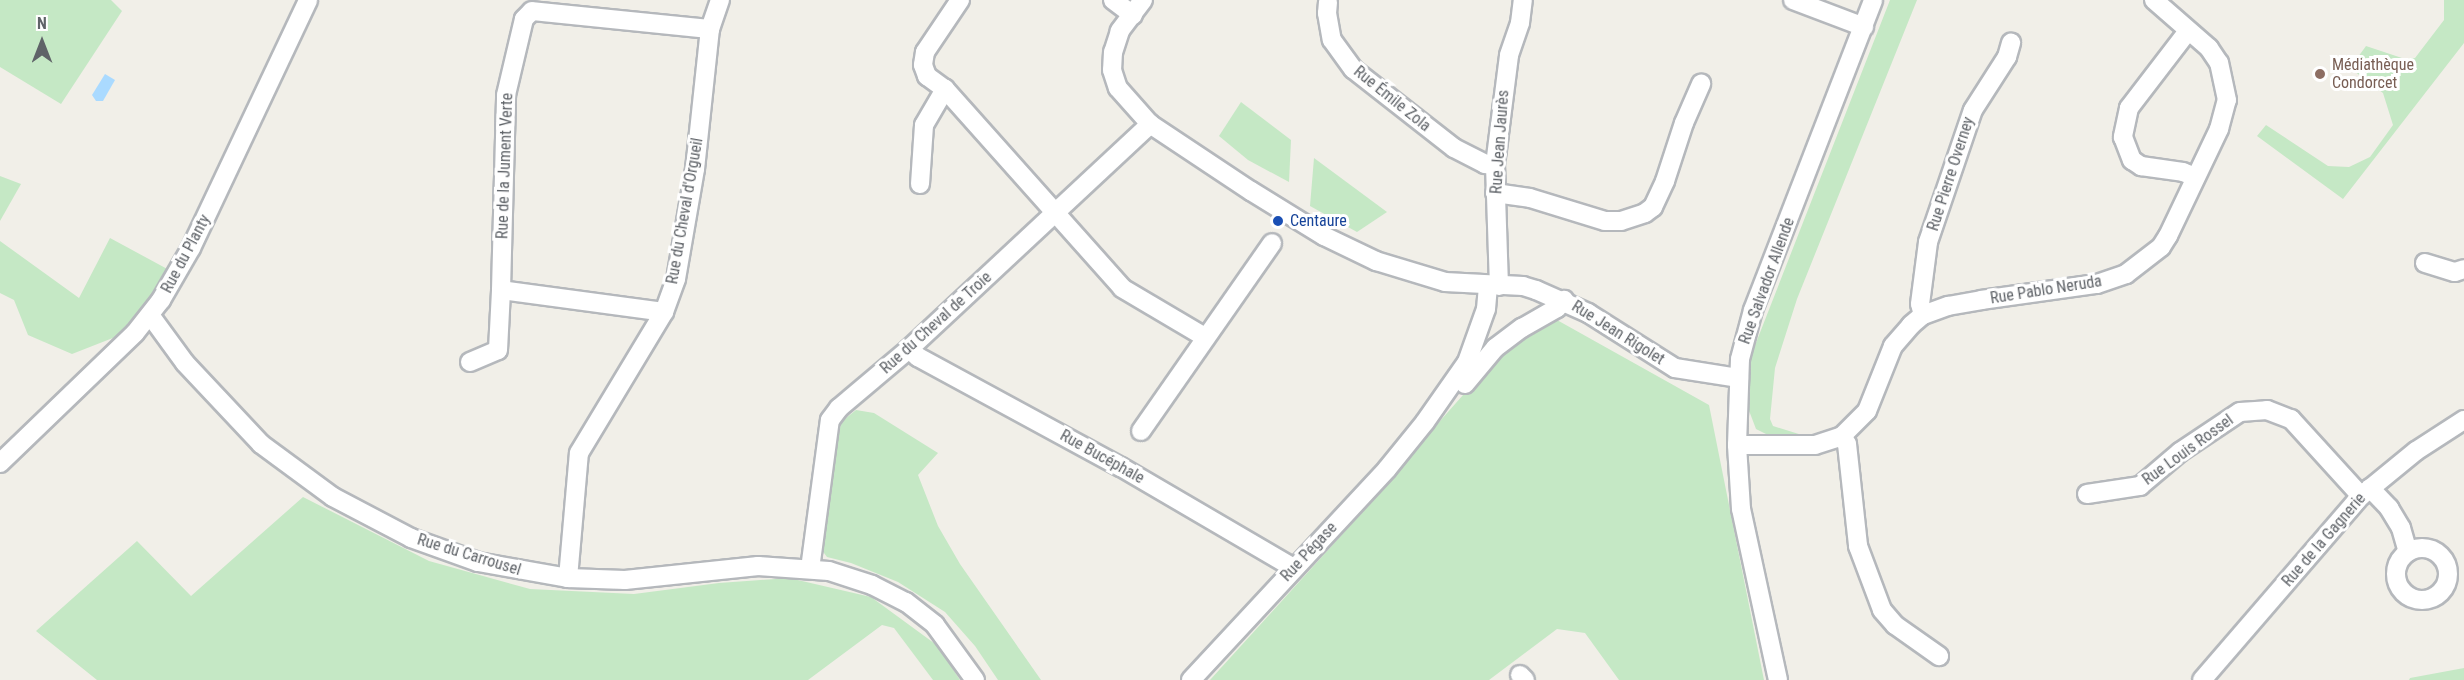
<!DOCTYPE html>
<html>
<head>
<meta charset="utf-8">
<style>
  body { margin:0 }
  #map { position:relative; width:2464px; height:680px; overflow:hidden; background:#f1efe8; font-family:"Roboto Condensed",sans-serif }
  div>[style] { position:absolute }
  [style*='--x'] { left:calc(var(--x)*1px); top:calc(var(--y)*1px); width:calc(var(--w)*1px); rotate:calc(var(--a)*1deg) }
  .green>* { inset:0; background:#c5e8c5 }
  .water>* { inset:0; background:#aadaff }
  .roads { filter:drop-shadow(2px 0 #b5b8bc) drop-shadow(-2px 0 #b5b8bc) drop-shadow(0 2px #b5b8bc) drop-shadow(0 -2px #b5b8bc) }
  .minor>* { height:18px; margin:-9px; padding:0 9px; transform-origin:9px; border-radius:9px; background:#fff }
  .minor>.ring { margin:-9px; padding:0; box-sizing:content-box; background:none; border:18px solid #fff; border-radius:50% }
  .dots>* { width:16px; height:16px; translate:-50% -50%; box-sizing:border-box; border:3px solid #fff; border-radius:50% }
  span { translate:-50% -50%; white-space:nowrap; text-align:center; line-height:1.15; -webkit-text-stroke:6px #fff; paint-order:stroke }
  .education-label { font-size:16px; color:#785e54 }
  .left { translate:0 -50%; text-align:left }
  .street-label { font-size:16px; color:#5f6368 }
  .transit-label { font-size:16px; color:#164399 }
  .north { position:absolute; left:12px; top:12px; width:60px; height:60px; -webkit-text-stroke:4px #fff; paint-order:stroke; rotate:0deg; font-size:16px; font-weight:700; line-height:24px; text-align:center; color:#5f6368 }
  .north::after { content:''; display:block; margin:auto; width:21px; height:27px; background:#5f6368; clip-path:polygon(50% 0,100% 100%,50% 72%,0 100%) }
</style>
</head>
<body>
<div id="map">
  <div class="green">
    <div style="clip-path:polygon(0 0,111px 0,122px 11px,61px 104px,0 67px)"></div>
    <div style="clip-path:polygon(1890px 0,1917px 0,1797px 299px,1775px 368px,1770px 419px,1773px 426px,1802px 435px,1766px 434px,1756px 429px,1748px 408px,1747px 378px,1752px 353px)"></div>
    <div style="clip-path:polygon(2444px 0,2464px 0,2464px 43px,2343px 199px,2257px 136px,2266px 125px,2328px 166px,2349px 167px,2370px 157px,2393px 125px,2383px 93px,2350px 68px,2366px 46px,2405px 59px,2415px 58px,2444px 20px)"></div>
    <div style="clip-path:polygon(1241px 102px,1291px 140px,1289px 182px,1248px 160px,1219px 136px)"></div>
    <div style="clip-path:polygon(1314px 158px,1387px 212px,1357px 232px,1310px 206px)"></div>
    <div style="clip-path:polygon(0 176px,21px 184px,0 221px)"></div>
    <div style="clip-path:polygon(110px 238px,171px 271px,123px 334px,72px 354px,28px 335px,14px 300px,0 293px,0 241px,79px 298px)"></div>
    <div style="clip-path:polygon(1557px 320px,1709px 405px,1764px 680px,1619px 680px,1585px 633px,1557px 629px,1489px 680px,1210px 680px,1387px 485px,1440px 421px,1502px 351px)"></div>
    <div style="clip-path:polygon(856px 410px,874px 413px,938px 453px,918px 475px,938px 526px,960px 564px,1041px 680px,998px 680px,975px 646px,945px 612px,898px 582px,851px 563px,827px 557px,821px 549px,841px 422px)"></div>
    <div style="clip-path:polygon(303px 497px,429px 561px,530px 589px,634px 594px,719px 583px,789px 578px,871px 597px,938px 646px,960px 680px,933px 680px,894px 628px,882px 625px,808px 680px,97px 680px,36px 631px,137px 541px,191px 596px)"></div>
    <div style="clip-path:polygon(2464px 668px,2464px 680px,2409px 680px,2410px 678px)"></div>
  </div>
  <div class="water">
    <div style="clip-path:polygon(105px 74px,115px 80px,103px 101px,96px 101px,92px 95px)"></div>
  </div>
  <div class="roads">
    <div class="minor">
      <div style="--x:960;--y:0;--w:63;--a:123.9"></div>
      <div style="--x:925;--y:52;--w:13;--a:99"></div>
      <div style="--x:923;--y:65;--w:12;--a:70"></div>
      <div style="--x:927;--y:76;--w:22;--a:36"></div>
      <div style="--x:945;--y:89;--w:266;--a:48.3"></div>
      <div style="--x:1122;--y:288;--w:96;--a:30.6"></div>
      <div style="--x:1113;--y:0;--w:25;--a:37"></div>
      <div style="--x:1143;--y:0;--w:39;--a:127"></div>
      <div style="--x:1120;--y:31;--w:22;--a:108"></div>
      <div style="--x:1113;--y:52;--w:18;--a:93"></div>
      <div style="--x:1112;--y:70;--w:19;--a:72"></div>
      <div style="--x:1118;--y:88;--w:48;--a:48.4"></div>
      <div style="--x:1150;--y:124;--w:121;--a:33.6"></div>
      <div style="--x:1251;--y:191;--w:86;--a:31.7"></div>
      <div style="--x:1324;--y:236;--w:58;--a:25.7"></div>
      <div style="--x:1376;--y:261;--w:72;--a:16.9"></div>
      <div style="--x:1445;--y:282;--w:78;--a:2.9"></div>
      <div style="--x:1523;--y:286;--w:14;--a:17"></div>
      <div style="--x:1536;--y:290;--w:57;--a:23.9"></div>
      <div style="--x:1588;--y:313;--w:103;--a:32.3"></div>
      <div style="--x:1675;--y:368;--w:65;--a:8.9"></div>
      <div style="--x:1793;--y:0;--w:76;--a:20.8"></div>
      <div style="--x:1328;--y:2;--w:11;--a:95"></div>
      <div style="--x:1327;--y:13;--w:27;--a:80"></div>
      <div style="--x:1332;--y:40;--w:36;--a:54"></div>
      <div style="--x:1353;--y:69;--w:128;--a:38"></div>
      <div style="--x:1454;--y:148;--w:35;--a:27"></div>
      <div style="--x:1485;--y:164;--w:10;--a:6"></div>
      <div style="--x:2188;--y:31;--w:97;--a:127.5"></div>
      <div style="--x:2129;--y:108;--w:30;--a:102"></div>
      <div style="--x:2123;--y:137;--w:25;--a:69"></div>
      <div style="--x:2132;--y:160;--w:11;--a:34"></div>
      <div style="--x:2141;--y:166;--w:42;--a:8.1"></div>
      <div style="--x:2183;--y:172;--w:13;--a:23"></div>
      <div style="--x:920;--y:184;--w:59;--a:-86.1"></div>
      <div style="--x:924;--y:125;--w:42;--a:-59.7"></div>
      <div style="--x:1495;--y:193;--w:35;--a:8"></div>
      <div style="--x:1530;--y:198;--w:78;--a:17"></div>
      <div style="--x:1605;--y:221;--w:16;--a:0"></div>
      <div style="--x:1621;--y:221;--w:25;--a:-18"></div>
      <div style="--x:1645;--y:213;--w:10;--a:-37"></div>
      <div style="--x:1653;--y:207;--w:29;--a:-65"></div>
      <div style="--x:1665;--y:181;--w:61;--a:-71.9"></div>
      <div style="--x:1684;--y:123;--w:43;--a:-66.4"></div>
      <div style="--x:2425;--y:263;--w:31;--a:17"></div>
      <div style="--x:2455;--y:272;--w:9;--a:-18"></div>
      <div style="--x:1499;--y:286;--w:121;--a:-91.9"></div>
      <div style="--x:1495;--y:165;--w:111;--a:-82.7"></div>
      <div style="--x:1509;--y:55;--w:34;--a:-71"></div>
      <div style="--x:1520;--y:23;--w:23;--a:-83"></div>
      <div style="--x:664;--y:312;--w:164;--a:-172.3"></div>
      <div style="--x:501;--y:290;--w:195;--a:-88.5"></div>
      <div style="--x:506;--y:95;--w:78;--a:-76.7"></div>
      <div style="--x:524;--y:19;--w:11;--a:-45"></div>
      <div style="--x:532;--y:11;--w:179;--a:5.8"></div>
      <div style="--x:150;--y:315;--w:59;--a:53.9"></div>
      <div style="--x:185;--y:363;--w:111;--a:46.8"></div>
      <div style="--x:261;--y:444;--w:89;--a:36.4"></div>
      <div style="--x:333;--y:497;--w:88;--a:27.7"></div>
      <div style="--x:411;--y:538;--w:71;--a:19.7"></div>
      <div style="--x:478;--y:562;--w:91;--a:10.1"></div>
      <div style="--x:568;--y:578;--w:57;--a:2"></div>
      <div style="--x:625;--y:580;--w:134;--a:-6"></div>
      <div style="--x:758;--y:566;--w:71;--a:4"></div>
      <div style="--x:829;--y:571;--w:45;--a:18"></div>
      <div style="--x:872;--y:585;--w:38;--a:27"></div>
      <div style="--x:906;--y:602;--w:37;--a:38"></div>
      <div style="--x:935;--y:625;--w:68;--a:54"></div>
      <div style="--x:1923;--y:315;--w:11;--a:-105"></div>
      <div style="--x:1920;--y:304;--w:63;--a:-82.6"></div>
      <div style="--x:1928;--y:242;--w:139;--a:-71.2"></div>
      <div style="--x:1973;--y:110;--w:63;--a:-57.3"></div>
      <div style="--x:2007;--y:57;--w:15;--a:-74"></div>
      <div style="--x:909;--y:349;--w:12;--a:42"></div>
      <div style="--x:918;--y:357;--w:231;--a:28.5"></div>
      <div style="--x:1121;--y:467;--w:200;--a:30.3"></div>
      <div style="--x:470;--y:362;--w:30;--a:-23"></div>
      <div style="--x:498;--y:350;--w:60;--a:-87.1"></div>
      <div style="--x:1465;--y:384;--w:47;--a:-50.2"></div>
      <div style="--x:1495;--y:348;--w:34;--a:-37"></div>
      <div style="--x:1522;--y:328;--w:40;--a:-29.7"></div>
      <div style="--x:1557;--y:308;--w:11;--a:-49"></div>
      <div style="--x:1141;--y:431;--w:229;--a:-55.1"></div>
      <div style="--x:1842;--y:436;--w:9;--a:58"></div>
      <div style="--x:1847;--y:444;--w:103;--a:83.8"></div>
      <div style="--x:1858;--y:546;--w:68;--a:69.4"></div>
      <div style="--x:1882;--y:610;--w:20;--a:49"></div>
      <div style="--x:1895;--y:625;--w:54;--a:35.2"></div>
      <div style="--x:1737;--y:445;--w:78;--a:0"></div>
      <div style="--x:1815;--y:445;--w:28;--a:-18"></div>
      <div style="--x:1842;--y:436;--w:35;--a:-45"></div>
      <div style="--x:1867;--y:411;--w:70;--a:-68.2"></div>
      <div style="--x:1893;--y:346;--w:28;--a:-49"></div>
      <div style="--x:1911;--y:325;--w:16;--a:-40"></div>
      <div style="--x:1923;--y:315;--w:27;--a:-20"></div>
      <div style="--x:1948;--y:306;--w:34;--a:-10"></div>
      <div style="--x:1981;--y:300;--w:117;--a:-7.9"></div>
      <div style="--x:2097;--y:284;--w:31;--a:-19"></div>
      <div style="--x:2126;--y:274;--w:44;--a:-37.6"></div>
      <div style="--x:2161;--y:247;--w:13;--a:-58"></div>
      <div style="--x:2168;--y:236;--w:119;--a:-64.5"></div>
      <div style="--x:2219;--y:129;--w:30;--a:-75"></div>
      <div style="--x:2227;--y:100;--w:38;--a:-102"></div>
      <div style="--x:2219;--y:63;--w:18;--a:-124"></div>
      <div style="--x:2209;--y:48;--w:73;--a:-138.9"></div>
      <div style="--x:0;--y:463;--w:187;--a:-43.9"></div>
      <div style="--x:135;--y:333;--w:42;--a:-51.8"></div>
      <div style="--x:161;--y:300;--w:60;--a:-60"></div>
      <div style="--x:191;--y:248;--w:274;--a:-64.7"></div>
      <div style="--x:2370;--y:488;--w:28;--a:46"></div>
      <div style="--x:2389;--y:508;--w:23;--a:59"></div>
      <div style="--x:2401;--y:528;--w:25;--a:74"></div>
      <div style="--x:2087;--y:494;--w:54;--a:-8.6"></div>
      <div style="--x:2140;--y:486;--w:52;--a:-40.4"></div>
      <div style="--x:2180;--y:452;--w:72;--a:-33.7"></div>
      <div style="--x:2240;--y:412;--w:27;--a:-4"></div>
      <div style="--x:2267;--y:410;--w:26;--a:21"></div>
      <div style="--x:2291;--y:419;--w:104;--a:47.7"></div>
      <div class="ring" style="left:2396px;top:548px;width:34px;height:34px"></div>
      <div style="--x:810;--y:569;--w:150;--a:-82.4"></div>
      <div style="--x:830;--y:420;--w:15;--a:-53"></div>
      <div style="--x:839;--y:408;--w:92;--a:-40.1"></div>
      <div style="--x:909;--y:349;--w:330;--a:-43"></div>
      <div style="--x:568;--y:578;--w:125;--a:-85"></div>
      <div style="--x:579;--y:453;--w:165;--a:-58.9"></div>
      <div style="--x:664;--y:312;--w:35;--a:-70"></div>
      <div style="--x:676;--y:279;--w:112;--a:-80.2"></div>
      <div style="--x:695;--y:169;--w:141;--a:-83.9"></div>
      <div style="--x:710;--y:29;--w:31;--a:-71"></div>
      <div style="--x:1520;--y:675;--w:7;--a:45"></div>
      <div style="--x:1191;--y:680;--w:288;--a:-47.1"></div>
      <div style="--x:1387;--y:469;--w:60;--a:-51"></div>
      <div style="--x:1425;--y:422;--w:73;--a:-55"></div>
      <div style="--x:1467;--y:362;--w:56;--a:-70.3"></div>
      <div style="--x:1486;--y:309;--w:24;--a:-85"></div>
      <div style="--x:1778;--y:680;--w:175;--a:-102.2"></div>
      <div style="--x:1741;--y:509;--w:64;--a:-93.6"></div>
      <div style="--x:1737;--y:445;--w:86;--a:-88"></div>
      <div style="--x:1740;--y:359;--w:51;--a:-75.1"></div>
      <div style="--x:1753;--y:310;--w:332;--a:-68.8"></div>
      <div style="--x:2202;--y:680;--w:243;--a:-49.2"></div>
      <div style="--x:2361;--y:496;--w:71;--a:-39.3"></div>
      <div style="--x:2416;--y:451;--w:57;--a:-32.9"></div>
    </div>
  </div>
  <div class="dots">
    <div style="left:2320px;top:74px;background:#8d6e63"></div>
    <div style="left:1278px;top:221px;background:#1a4fb4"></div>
  </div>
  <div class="education-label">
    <span class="left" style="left:2332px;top:74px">Médiathèque<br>Condorcet</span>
  </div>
  <div class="street-label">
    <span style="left:1392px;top:99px;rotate:39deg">Rue Émile Zola</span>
    <span style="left:1500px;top:142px;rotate:-86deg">Rue Jean Jaurès</span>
    <span style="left:505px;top:166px;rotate:-88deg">Rue de la Jument Verte</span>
    <span style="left:1951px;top:174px;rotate:-72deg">Rue Pierre Overney</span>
    <span style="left:685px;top:211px;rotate:-80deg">Rue du Cheval d'Orgueil</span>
    <span style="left:186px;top:254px;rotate:-62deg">Rue du Planty</span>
    <span style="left:1767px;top:281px;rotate:-70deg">Rue Salvador Allende</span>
    <span style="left:2046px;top:290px;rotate:-9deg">Rue Pablo Neruda</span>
    <span style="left:936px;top:323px;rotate:-42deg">Rue du Cheval de Troie</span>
    <span style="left:1618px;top:333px;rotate:32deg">Rue Jean Rigolet</span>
    <span style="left:2188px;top:450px;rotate:-36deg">Rue Louis Rossel</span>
    <span style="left:1102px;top:457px;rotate:29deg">Rue Bucéphale</span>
    <span style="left:2324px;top:540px;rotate:-49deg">Rue de la Gagnerie</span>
    <span style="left:1309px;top:552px;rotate:-47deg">Rue Pégase</span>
    <span style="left:469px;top:555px;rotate:17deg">Rue du Carrousel</span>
  </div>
  <div class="transit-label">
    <span class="left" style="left:1290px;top:221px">Centaure</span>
  </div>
  <div class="north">N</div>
</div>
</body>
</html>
